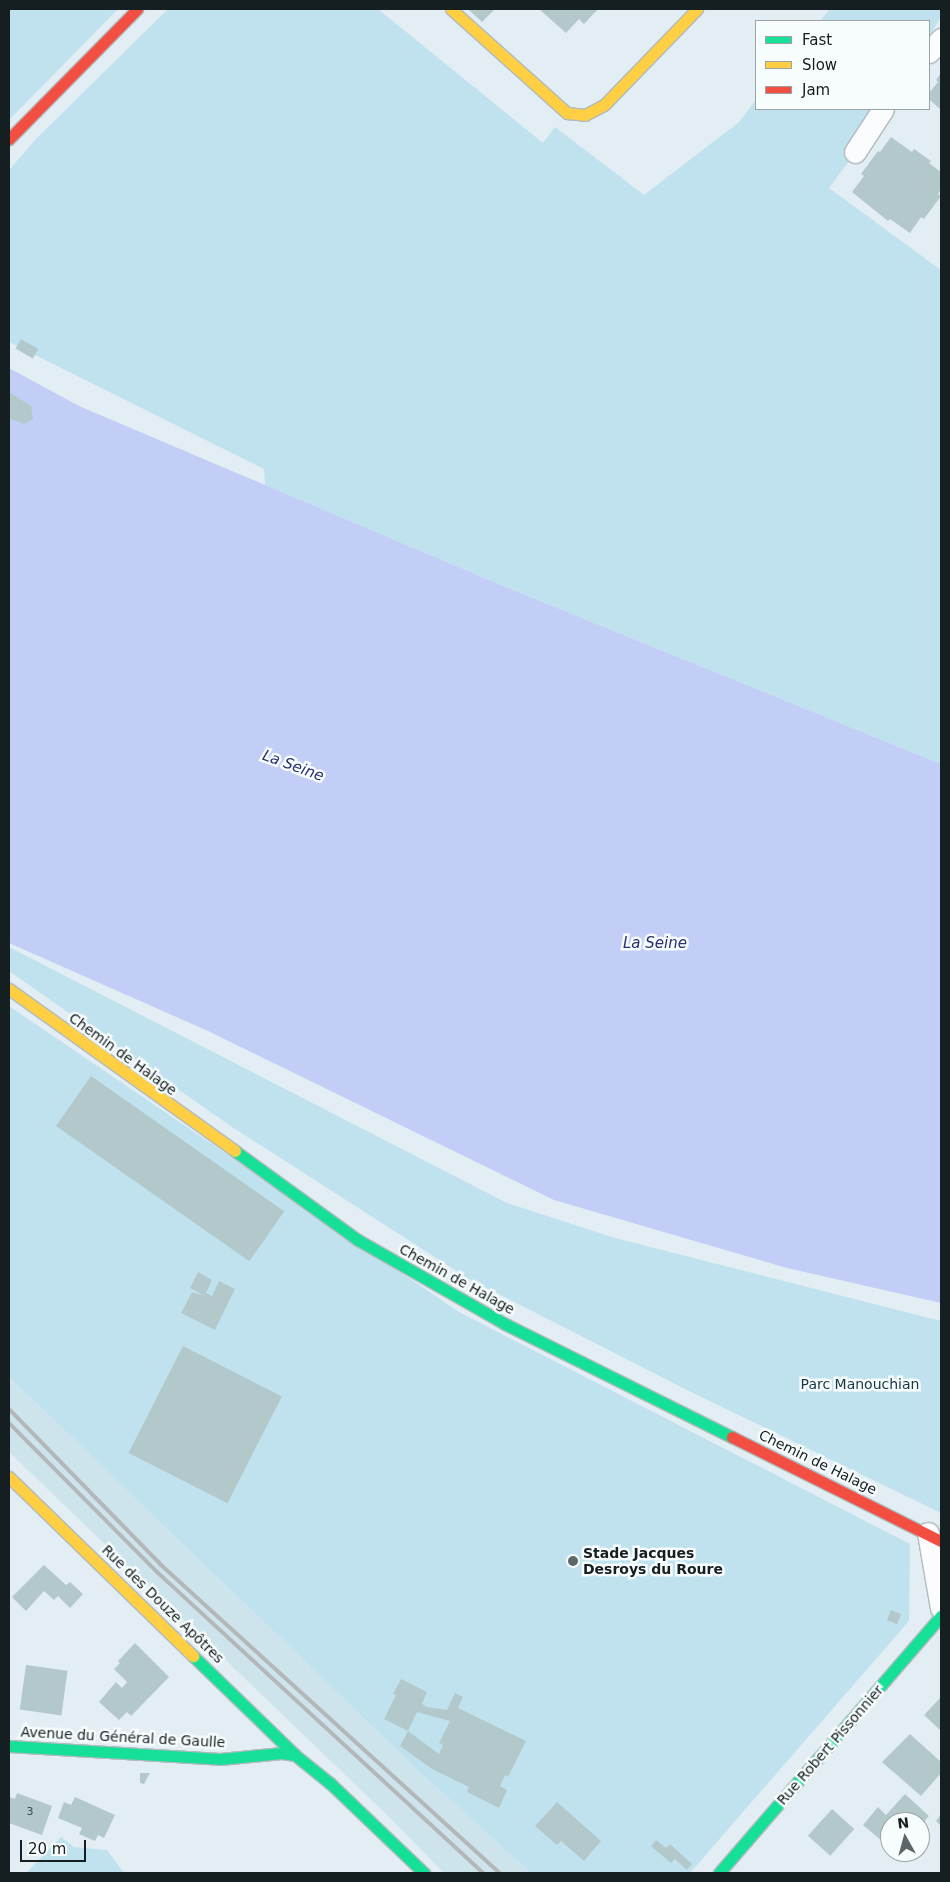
<!DOCTYPE html>
<html>
<head>
<meta charset="utf-8">
<style>
  body { margin:0 }
  #map { position:relative; width:950px; height:1882px; overflow:hidden; background:#e2eef3; font-family:"DejaVu Sans",sans-serif }
  div>[style] { position:absolute }
  [style*='--x'] { left:calc(var(--x)*1px); top:calc(var(--y)*1px); width:calc(var(--w)*1px); rotate:calc(var(--a)*1deg) }
  .built>* { inset:0; background:#cde4ec }
  .green>* { inset:0; background:#c0e2ef }
  .water>* { inset:0; background:#c2cef6 }
  .building>* { inset:0; background:#b3c8ca; transform-origin:0 0 }
  .roads { filter:drop-shadow(1px 0 #b1babe) drop-shadow(-1px 0 #b1babe) drop-shadow(0 1px #b1babe) drop-shadow(0 -1px #b1babe) }
  .street>* { height:21px; margin:-10.5px; padding:0 10.5px; transform-origin:10.5px; border-radius:10.5px; background:#fbfcfd }
  .fast>* { height:11px; margin:-5.5px; padding:0 5.5px; transform-origin:5.5px; border-radius:5.5px; background:#16e098 }
  .slow>* { height:11px; margin:-5.5px; padding:0 5.5px; transform-origin:5.5px; border-radius:5.5px; background:#ffcf43 }
  .jam>* { height:11px; margin:-5.5px; padding:0 5.5px; transform-origin:5.5px; border-radius:5.5px; background:#f24e42 }
  .rail>* { height:4px; margin:-2px; padding:0 2px; transform-origin:2px; border-radius:2px; background:#b3b7b8 }
  .dots>* { width:14px; height:14px; translate:-50% -50%; box-sizing:border-box; border:2px solid #f7fcfd; border-radius:50% }
  span { translate:-50% -50%; white-space:nowrap; text-align:center; line-height:1.15; -webkit-text-stroke:5px #f7fcfd; paint-order:stroke }
  .number-label { font-size:11px; color:#3c484a }
  .number-label span { -webkit-text-stroke-width:0 }
  .street-label { font-size:14px; color:#151e20 }
  .park-label { font-size:14px; color:#153742 }
  .poi-label { font-size:14px; color:#151e20; font-weight:700 }
  .left { translate:0 -50%; text-align:left }
  .water-label { font-size:15px; color:#2a2f6f; font-style:italic }
  .frame { position:absolute; inset:0; border:10px solid #151e20; pointer-events:none }
  .legend { position:absolute; left:755px; top:20px; width:175px; height:90px; box-sizing:border-box; background:#f7fcfd; border:1px solid #9da3a5; margin:0; padding:6px 9px; list-style:none; font-size:15px; color:#151e20 }
  .legend li { display:flex; align-items:center; gap:10px; height:25px }
  .legend b { width:25px; border:1px solid #9da3a5 }
  .north { position:absolute; left:880px; top:1812px; width:50px; height:50px; box-sizing:border-box; background:#f7fcfd; border:1px solid #9da3a5; border-radius:50%; rotate:353deg; font-size:14px; font-weight:700; line-height:20px; text-align:center; color:#151e20 }
  .north::after { content:''; display:block; margin:auto; width:18px; height:22px; background:#5d676a; clip-path:polygon(50% 0,100% 100%,50% 72%,0 100%) }
  .scale { position:absolute; left:20px; top:1840px; width:66px; height:22px; box-sizing:border-box; border:2px solid #151e20; border-top:0; padding-left:6px; font-size:15px; line-height:18px; white-space:nowrap; color:#151e20; -webkit-text-stroke:4px #f7fcfd; paint-order:stroke }
</style>
</head>
<body>
<div id="map">
  <div class="built">
    <div style="clip-path:polygon(9px 1377px,425px 1777px,531px 1873px,444px 1873px,388px 1816px,9px 1452px)"></div>
  </div>
  <div class="green">
    <div style="clip-path:polygon(9px 9px,118px 9px,9px 120px)"></div>
    <div style="clip-path:polygon(168px 9px,378px 9px,543px 143px,555px 127px,644px 195px,739px 122px,756px 100px,756px 109px,888px 109px,829px 188px,941px 270px,941px 764px,496px 583px,265px 485px,264px 469px,9px 342px,9px 170px,36px 139px)"></div>
    <div style="clip-path:polygon(830px 9px,941px 9px,941px 17px,929px 37px,929px 21px,820px 21px)"></div>
    <div style="clip-path:polygon(9px 947px,507px 1203px,615px 1238px,941px 1321px,941px 1513px,689px 1391px,469px 1279px,232px 1127px,9px 971px)"></div>
    <div style="clip-path:polygon(9px 1006px,459px 1312px,910px 1544px,909px 1621px,690px 1873px,531px 1873px,425px 1777px,9px 1377px)"></div>
    <div style="clip-path:polygon(61px 1837px,74px 1847px,107px 1850px,124px 1873px,26px 1873px)"></div>
  </div>
  <div class="water">
    <div style="clip-path:polygon(9px 368px,79px 406px,496px 583px,941px 764px,941px 1303px,787px 1268px,554px 1200px,208px 1031px,9px 943px)"></div>
  </div>
  <div class="building">
    <div style="clip-path:polygon(468px 9px,495px 9px,482px 22px)"></div>
    <div style="clip-path:polygon(539px 9px,598px 9px,584px 24px,579px 19px,566px 33px)"></div>
    <div style="clip-path:polygon(941px 73px,941px 110px,929px 99px,929px 93px,938px 82px,936px 80px)"></div>
    <div style="clip-path:polygon(891px 137px,912px 152px,914px 149px,931px 161px,929px 163px,941px 172px,941px 189px,938px 194px,941px 196px,924px 219px,921px 217px,910px 233px,890px 219px,888px 221px,852px 192px,864px 176px,861px 174px,878px 151px,880px 152px)"></div>
    <div style="left:21px;top:339px;width:20px;height:11px;rotate:30deg"></div>
    <div style="clip-path:polygon(9px 392px,31px 406px,33px 419px,24px 424px,9px 418px)"></div>
    <div style="left:91px;top:1076px;width:236px;height:61px;rotate:35deg"></div>
    <div style="clip-path:polygon(198px 1272px,212px 1280px,206px 1293px,212px 1296px,219px 1281px,235px 1289px,215px 1330px,181px 1313px,192px 1292px,205px 1296px,190px 1288px)"></div>
    <div style="left:183px;top:1346px;width:111px;height:120px;rotate:27deg"></div>
    <div style="clip-path:polygon(44px 1565px,66px 1585px,70px 1582px,83px 1594px,70px 1608px,58px 1596px,54px 1600px,44px 1591px,26px 1611px,12px 1597px)"></div>
    <div style="left:891px;top:1610px;width:11px;height:11px;rotate:22deg"></div>
    <div style="clip-path:polygon(135px 1643px,169px 1677px,131px 1716px,127px 1712px,119px 1720px,99px 1702px,116px 1682px,122px 1688px,127px 1682px,114px 1669px,120px 1663px,118px 1661px)"></div>
    <div style="left:26px;top:1665px;width:42px;height:45px;rotate:8deg"></div>
    <div style="clip-path:polygon(401px 1679px,427px 1692px,422px 1704px,427px 1707px,447px 1710px,455px 1693px,463px 1697px,458px 1708px,526px 1741px,508px 1777px,505px 1775px,500px 1786px,507px 1790px,499px 1808px,467px 1792px,469px 1787px,432px 1769px,400px 1746px,408px 1731px,439px 1754px,443px 1745px,439px 1743px,450px 1721px,417px 1712px,408px 1731px,384px 1719px,396px 1695px,393px 1694px)"></div>
    <div style="clip-path:polygon(941px 1697px,941px 1731px,924px 1715px)"></div>
    <div style="clip-path:polygon(910px 1734px,941px 1762px,941px 1773px,921px 1796px,882px 1762px)"></div>
    <div style="clip-path:polygon(140px 1773px,150px 1773px,144px 1784px,140px 1783px)"></div>
    <div style="clip-path:polygon(17px 1793px,52px 1806px,42px 1835px,9px 1823px,9px 1797px,15px 1799px)"></div>
    <div style="clip-path:polygon(905px 1794px,929px 1816px,920px 1826px,920px 1822px,890px 1822px,890px 1848px,863px 1825px,878px 1807px,886px 1815px)"></div>
    <div style="clip-path:polygon(75px 1797px,115px 1815px,104px 1838px,98px 1835px,95px 1841px,79px 1834px,82px 1828px,58px 1818px,64px 1802px,71px 1805px)"></div>
    <div style="clip-path:polygon(557px 1802px,601px 1841px,584px 1861px,561px 1841px,557px 1845px,535px 1826px)"></div>
    <div style="left:832px;top:1809px;width:30px;height:36px;rotate:42deg"></div>
    <div style="clip-path:polygon(941px 1814px,941px 1826px,936px 1821px)"></div>
    <div style="clip-path:polygon(656px 1840px,666px 1848px,670px 1844px,692px 1864px,687px 1870px,675px 1859px,671px 1863px,651px 1846px)"></div>
  </div>
  <div class="roads">
    <div class="street">
      <div style="--x:929;--y:52;--w:18;--a:-47"></div>
      <div style="--x:855;--y:152;--w:51;--a:-56.9"></div>
      <div style="--x:928;--y:1533;--w:76;--a:80.2"></div>
    </div>
    <div class="fast">
      <div style="--x:235;--y:1151;--w:152;--a:35.9"></div>
      <div style="--x:358;--y:1240;--w:169;--a:29.7"></div>
      <div style="--x:505;--y:1324;--w:254;--a:26.5"></div>
      <div style="--x:193;--y:1656;--w:142;--a:44.1"></div>
      <div style="--x:295;--y:1755;--w:46;--a:38.9"></div>
      <div style="--x:331;--y:1784;--w:129;--a:43.7"></div>
      <div style="--x:9;--y:1746;--w:211;--a:3.5"></div>
      <div style="--x:220;--y:1759;--w:62;--a:-5.5"></div>
      <div style="--x:282;--y:1753;--w:13;--a:9"></div>
      <div style="--x:719;--y:1873;--w:340;--a:-49.2"></div>
    </div>
    <div class="slow">
      <div style="--x:451;--y:9;--w:156;--a:41.9"></div>
      <div style="--x:567;--y:113;--w:18;--a:6"></div>
      <div style="--x:585;--y:115;--w:21;--a:-28"></div>
      <div style="--x:604;--y:105;--w:134;--a:-45.9"></div>
      <div style="--x:9;--y:989;--w:278;--a:35.6"></div>
      <div style="--x:9;--y:1477;--w:257;--a:44.2"></div>
    </div>
    <div class="jam">
      <div style="--x:9;--y:139;--w:182;--a:-45.4"></div>
      <div style="--x:732;--y:1437;--w:233;--a:26.5"></div>
    </div>
  </div>
  <div class="rail">
    <div style="--x:9;--y:1409;--w:216;--a:45.7"></div>
    <div style="--x:160;--y:1564;--w:459;--a:42.3"></div>
    <div style="--x:9;--y:1423;--w:210;--a:45.2"></div>
    <div style="--x:157;--y:1572;--w:444;--a:42.7"></div>
  </div>
  <div class="dots">
    <div style="left:573px;top:1561px;background:#5d676a"></div>
  </div>
  <div class="number-label">
    <span style="left:30px;top:1812px">3</span>
  </div>
  <div class="street-label">
    <span style="left:123px;top:1054px;rotate:36deg">Chemin de Halage</span>
    <span style="left:457px;top:1279px;rotate:29deg">Chemin de Halage</span>
    <span style="left:818px;top:1462px;rotate:26deg">Chemin de Halage</span>
    <span style="left:163px;top:1604px;rotate:44deg">Rue des Douze Apôtres</span>
    <span style="left:123px;top:1737px;rotate:3deg">Avenue du Général de Gaulle</span>
    <span style="left:830px;top:1745px;rotate:-49deg">Rue Robert Pissonnier</span>
  </div>
  <div class="park-label">
    <span style="left:860px;top:1384px">Parc Manouchian</span>
  </div>
  <div class="poi-label">
    <span class="left" style="left:583px;top:1561px">Stade Jacques<br>Desroys du Roure</span>
  </div>
  <div class="water-label">
    <span style="left:293px;top:766px;rotate:20deg">La Seine</span>
    <span style="left:655px;top:944px">La Seine</span>
  </div>
  <div class="frame"></div>
  <ul class="legend">
  <li><b style="height:6px;background:#16e098"></b>Fast</li>
  <li><b style="height:6px;background:#ffcf43"></b>Slow</li>
  <li><b style="height:6px;background:#f24e42"></b>Jam</li>
  </ul>
  <div class="north">N</div>
  <div class="scale">20 m</div>
</div>
</body>
</html>
